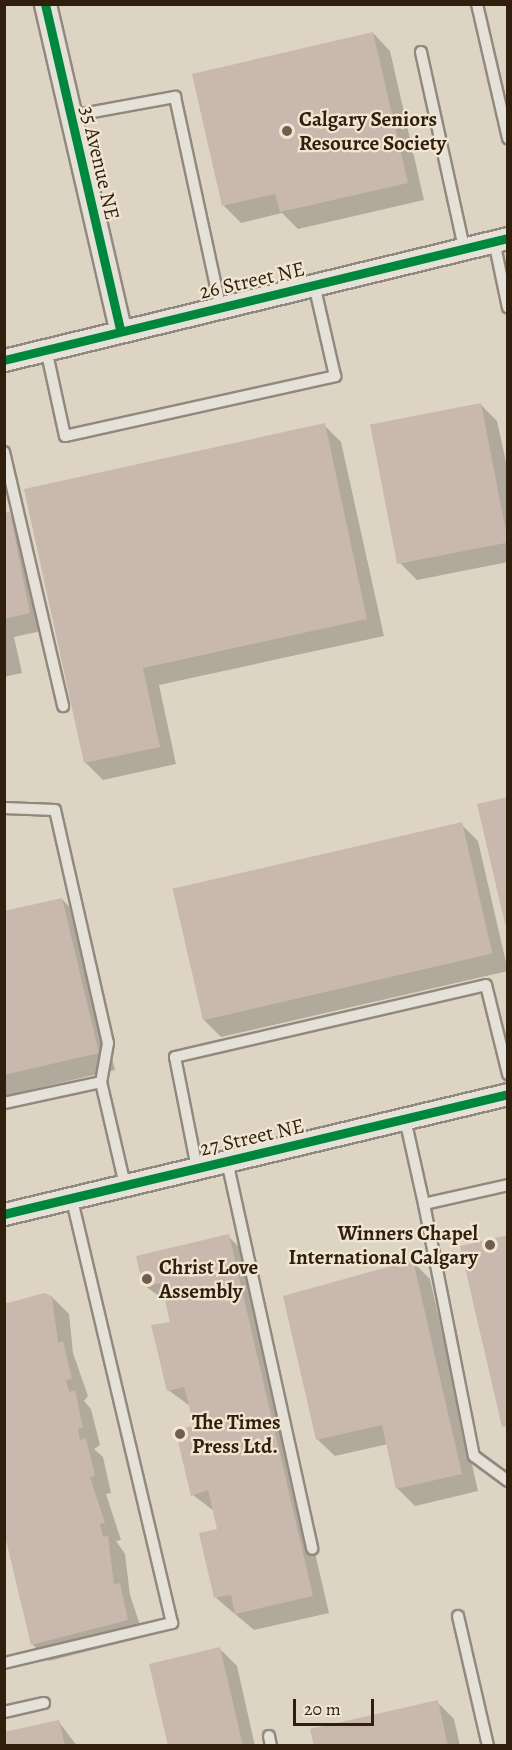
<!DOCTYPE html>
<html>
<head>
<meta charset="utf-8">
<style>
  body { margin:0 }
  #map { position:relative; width:512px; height:1750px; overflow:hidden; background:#ded4c4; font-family:Alegreya,serif }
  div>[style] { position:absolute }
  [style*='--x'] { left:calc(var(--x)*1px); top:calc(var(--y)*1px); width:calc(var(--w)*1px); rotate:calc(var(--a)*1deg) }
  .shadow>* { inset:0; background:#0003 }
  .building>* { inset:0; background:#c9b8ad; transform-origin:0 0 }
  .roads { filter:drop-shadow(2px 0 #92897e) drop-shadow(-2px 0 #92897e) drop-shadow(0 2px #92897e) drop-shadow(0 -2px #92897e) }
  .lane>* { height:10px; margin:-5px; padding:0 5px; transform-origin:5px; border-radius:5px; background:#e6e1d8 }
  .street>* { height:21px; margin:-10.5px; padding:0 10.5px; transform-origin:10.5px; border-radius:10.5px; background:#e6e1d8 }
  .cycleway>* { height:9px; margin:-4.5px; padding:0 4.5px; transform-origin:4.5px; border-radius:4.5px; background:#00873e }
  .dots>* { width:16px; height:16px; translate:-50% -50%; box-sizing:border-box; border:3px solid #f1e6d2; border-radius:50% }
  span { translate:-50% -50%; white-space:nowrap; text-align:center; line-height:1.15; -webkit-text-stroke:4.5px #f1e6d2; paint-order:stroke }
  .poi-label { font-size:21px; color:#311f0e; font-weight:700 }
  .left { translate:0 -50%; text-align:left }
  .right { translate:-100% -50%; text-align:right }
  .street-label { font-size:21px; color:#311f0e }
  .frame { position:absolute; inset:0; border:6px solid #311f0e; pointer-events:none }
  .scale { position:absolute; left:293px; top:1699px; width:81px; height:27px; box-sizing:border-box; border:3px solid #311f0e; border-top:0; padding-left:8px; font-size:18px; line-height:21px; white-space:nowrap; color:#311f0e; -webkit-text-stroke:4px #f1e6d2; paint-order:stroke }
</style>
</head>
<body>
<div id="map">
  <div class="shadow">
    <div style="clip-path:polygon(373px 33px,390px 51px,424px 200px,298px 229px,282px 213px,241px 223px,223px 205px)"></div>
    <div style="clip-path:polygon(480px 404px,497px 421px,508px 471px,508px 562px,417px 580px,400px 563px)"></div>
    <div style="clip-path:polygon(324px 425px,341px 442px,384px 636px,159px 685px,176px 764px,103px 780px,86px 763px,26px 490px)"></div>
    <div style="clip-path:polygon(9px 514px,26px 531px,46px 630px,14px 637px,22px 673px,4px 677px,4px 515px)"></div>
    <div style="clip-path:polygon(461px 824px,478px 841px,508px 971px,221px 1037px,204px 1020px)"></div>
    <div style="clip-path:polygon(62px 899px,79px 917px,115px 1070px,4px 1096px,4px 913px)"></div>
    <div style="clip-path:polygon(228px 1236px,245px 1253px,329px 1613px,254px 1630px,216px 1598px,219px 1530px,214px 1511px,193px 1495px,195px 1427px,190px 1406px,168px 1390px,171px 1323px,167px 1302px,145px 1286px)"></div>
    <div style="clip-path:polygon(413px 1262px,430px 1279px,478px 1491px,415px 1506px,398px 1489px,388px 1444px,335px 1456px,317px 1439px)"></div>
    <div style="clip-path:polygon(52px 1297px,69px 1314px,73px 1353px,88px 1396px,84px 1401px,91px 1409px,100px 1445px,94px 1449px,103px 1457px,111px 1493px,106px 1494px,121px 1540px,116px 1541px,125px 1554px,130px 1595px,144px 1637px,49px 1661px,32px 1644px)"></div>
    <div style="clip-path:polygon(220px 1649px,237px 1666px,255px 1746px,169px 1746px)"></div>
    <div style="clip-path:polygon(437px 1702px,454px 1719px,460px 1746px,316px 1746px)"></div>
    <div style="clip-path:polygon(59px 1722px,77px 1746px,4px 1746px)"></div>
  </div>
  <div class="building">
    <div style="clip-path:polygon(373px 32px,408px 183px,280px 212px,275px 194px,222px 206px,192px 74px)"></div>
    <div style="left:481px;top:403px;width:142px;height:113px;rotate:79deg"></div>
    <div style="clip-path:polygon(325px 423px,367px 619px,143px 668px,160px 747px,84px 763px,24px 489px)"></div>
    <div style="clip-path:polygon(10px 512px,30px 613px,4px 619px,4px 513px)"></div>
    <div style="clip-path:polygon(508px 797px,508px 923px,505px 924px,477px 804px)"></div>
    <div style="left:462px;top:822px;width:135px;height:297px;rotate:77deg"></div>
    <div style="clip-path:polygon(62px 898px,99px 1053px,4px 1075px,4px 911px)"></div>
    <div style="clip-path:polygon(229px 1234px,313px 1596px,235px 1614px,231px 1595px,214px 1598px,199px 1533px,217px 1529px,208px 1490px,191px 1496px,175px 1429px,194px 1426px,184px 1387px,167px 1391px,151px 1325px,170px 1322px,161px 1283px,143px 1287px,136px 1256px)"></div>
    <div style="clip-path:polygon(508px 1235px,508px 1426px,502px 1427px,460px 1246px)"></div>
    <div style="clip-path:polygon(413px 1260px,462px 1474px,396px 1489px,382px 1425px,316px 1440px,283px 1296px)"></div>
    <div style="clip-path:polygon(44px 1293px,52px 1296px,58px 1343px,63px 1341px,72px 1379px,66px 1380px,69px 1392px,75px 1390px,83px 1428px,78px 1429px,80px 1440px,86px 1438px,95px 1476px,90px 1477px,105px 1523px,100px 1524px,103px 1537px,108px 1536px,114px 1584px,120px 1583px,128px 1620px,31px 1645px,4px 1532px,4px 1304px)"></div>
    <div style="clip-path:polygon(220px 1647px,243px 1746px,168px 1746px,149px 1664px)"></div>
    <div style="clip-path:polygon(438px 1700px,448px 1746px,314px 1746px,310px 1729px)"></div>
    <div style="clip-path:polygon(59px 1720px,65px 1746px,4px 1746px,4px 1732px)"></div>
  </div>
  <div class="roads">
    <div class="lane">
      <div style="--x:477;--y:4;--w:138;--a:77"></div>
      <div style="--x:421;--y:52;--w:201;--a:77.6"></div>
      <div style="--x:71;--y:116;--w:106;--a:-10.4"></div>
      <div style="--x:175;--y:97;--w:214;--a:77.8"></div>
      <div style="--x:494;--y:241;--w:68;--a:78.2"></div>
      <div style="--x:46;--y:349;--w:89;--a:77.7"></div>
      <div style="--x:65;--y:436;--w:277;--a:-12.5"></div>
      <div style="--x:335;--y:376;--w:94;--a:-102.9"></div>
      <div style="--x:4;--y:452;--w:261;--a:76.9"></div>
      <div style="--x:4;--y:808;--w:51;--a:2.2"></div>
      <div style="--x:55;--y:810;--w:239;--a:77.2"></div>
      <div style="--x:108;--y:1043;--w:40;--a:100"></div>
      <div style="--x:4;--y:1103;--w:99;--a:-12.2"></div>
      <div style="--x:101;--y:1082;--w:106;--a:76.9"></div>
      <div style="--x:405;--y:1119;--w:87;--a:77.4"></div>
      <div style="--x:424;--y:1204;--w:86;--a:-12.7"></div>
      <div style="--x:227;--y:1161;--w:397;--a:77.6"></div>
      <div style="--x:197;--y:1168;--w:113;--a:-101.2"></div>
      <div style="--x:175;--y:1057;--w:319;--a:-13"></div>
      <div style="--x:486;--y:985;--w:92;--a:76.1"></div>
      <div style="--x:424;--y:1204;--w:257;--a:78.8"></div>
      <div style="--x:474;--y:1456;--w:42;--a:36.3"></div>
      <div style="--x:458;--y:1616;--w:133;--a:77"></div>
      <div style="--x:4;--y:1663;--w:173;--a:-13.4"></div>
      <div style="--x:172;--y:1623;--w:436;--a:-103.3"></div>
      <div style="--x:4;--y:1712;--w:41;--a:-12.7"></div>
      <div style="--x:269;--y:1736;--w:10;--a:79"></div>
    </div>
    <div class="street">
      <div style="--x:45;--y:4;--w:334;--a:77"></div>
      <div style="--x:4;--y:360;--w:519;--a:-13.61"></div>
      <div style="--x:4;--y:1214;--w:518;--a:-13.39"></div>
    </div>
  </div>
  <div class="cycleway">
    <div style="--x:45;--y:4;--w:334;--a:77"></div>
    <div style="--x:4;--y:360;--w:519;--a:-13.61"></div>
    <div style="--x:4;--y:1214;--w:518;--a:-13.39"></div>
  </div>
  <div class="dots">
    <div style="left:287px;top:131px;background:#6e5e4e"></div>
    <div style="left:490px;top:1245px;background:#6e5e4e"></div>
    <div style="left:147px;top:1279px;background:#6e5e4e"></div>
    <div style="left:180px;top:1434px;background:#6e5e4e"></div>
  </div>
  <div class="poi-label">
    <span class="left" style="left:299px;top:131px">Calgary Seniors<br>Resource Society</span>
    <span class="right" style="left:478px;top:1245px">Winners Chapel<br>International Calgary</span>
    <span class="left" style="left:159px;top:1279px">Christ Love<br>Assembly</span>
    <span class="left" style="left:192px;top:1434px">The Times<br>Press Ltd.</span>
  </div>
  <div class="street-label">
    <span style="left:100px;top:163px;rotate:77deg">35 Avenue NE</span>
    <span style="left:252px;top:280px;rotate:-13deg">26 Street NE</span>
    <span style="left:252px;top:1137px;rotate:-13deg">27 Street NE</span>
  </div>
  <div class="frame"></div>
  <div class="scale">20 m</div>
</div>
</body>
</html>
